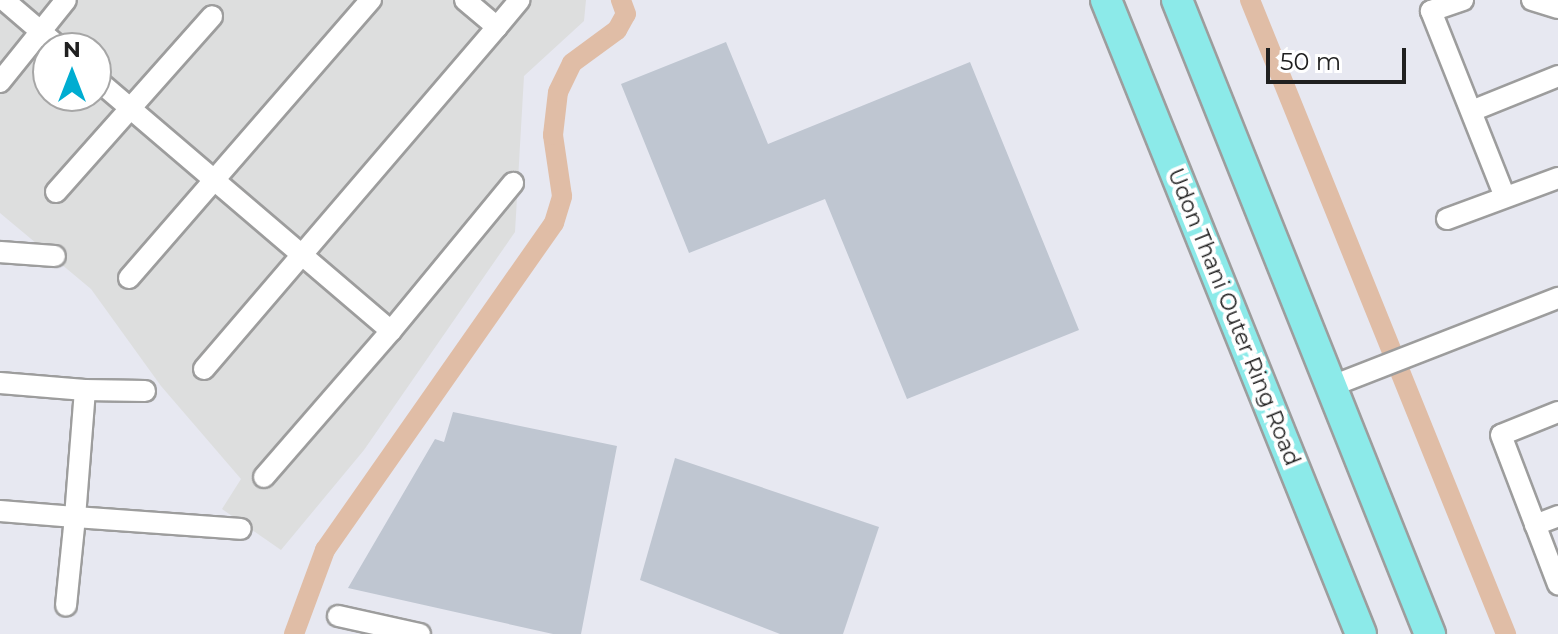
<!DOCTYPE html>
<html>
<head>
<meta charset="utf-8">
<style>
  body { margin:0 }
  #map { position:relative; width:1558px; height:634px; overflow:hidden; background:#e7e8f1; font-family:Montserrat,sans-serif }
  div>[style] { position:absolute }
  [style*='--x'] { left:calc(var(--x)*1px); top:calc(var(--y)*1px); width:calc(var(--w)*1px); rotate:calc(var(--a)*1deg) }
  .residential>* { inset:0; background:#dddede }
  .canal>* { height:20px; margin:-10px; padding:0 10px; transform-origin:10px; border-radius:10px; background:#e0bda6 }
  .building>* { inset:0; background:#bfc6d1 }
  .roads { filter:drop-shadow(2px 0 #9d9d9d) drop-shadow(-2px 0 #9d9d9d) drop-shadow(0 2px #9d9d9d) drop-shadow(0 -2px #9d9d9d) }
  .minor>* { height:20px; margin:-10px; padding:0 10px; transform-origin:10px; border-radius:10px; background:#fff }
  .highway>* { height:30px; margin:-15px; padding:0 15px; transform-origin:15px; border-radius:15px; background:#8ceae9 }
  span { translate:-50% -50%; white-space:nowrap; text-align:center; line-height:1.15; -webkit-text-stroke:8px #fff; paint-order:stroke }
  .street-label { font-size:22px; color:#202020 }
  .north { position:absolute; left:32px; top:32px; width:80px; height:80px; box-sizing:border-box; background:#fff; border:2px solid #a6a6a6; border-radius:50%; rotate:0deg; font-size:22px; font-weight:700; line-height:32px; text-align:center; color:#202020 }
  .north::after { content:''; display:block; margin:auto; width:28px; height:36px; background:#00add1; clip-path:polygon(50% 0,100% 100%,50% 72%,0 100%) }
  .scale { position:absolute; left:1266px; top:48px; width:140px; height:36px; box-sizing:border-box; border:4px solid #202020; border-top:0; padding-left:10px; font-size:24px; line-height:28px; white-space:nowrap; color:#202020; -webkit-text-stroke:6px #fff; paint-order:stroke }
</style>
</head>
<body>
<div id="map">
  <div class="residential">
    <div style="clip-path:polygon(evenodd,0 0,586px 0,584px 21px,524px 76px,515px 232px,364px 450px,281px 550px,222px 509px,241px 479px,161px 386px,91px 289px,0 213px,0 0,48px 48px,96px 48px,96px 96px,48px 96px,48px 48px)"></div>
  </div>
  <div class="canal">
    <div style="--x:1250;--y:0;--w:684;--a:68.01"></div>
    <div style="--x:294;--y:634;--w:90;--a:-69.7"></div>
    <div style="--x:325;--y:550;--w:399;--a:-55"></div>
    <div style="--x:554;--y:223;--w:28;--a:-73"></div>
    <div style="--x:562;--y:196;--w:62;--a:-98.4"></div>
    <div style="--x:553;--y:135;--w:43;--a:-83.4"></div>
    <div style="--x:558;--y:92;--w:32;--a:-64"></div>
    <div style="--x:572;--y:63;--w:56;--a:-36.3"></div>
    <div style="--x:617;--y:30;--w:18;--a:-61"></div>
    <div style="--x:626;--y:14;--w:15;--a:-110"></div>
  </div>
  <div class="building">
    <div style="clip-path:polygon(726px 42px,768px 144px,970px 62px,1079px 330px,907px 399px,825px 199px,689px 253px,621px 84px)"></div>
    <div style="clip-path:polygon(453px 412px,617px 446px,581px 634px,553px 634px,348px 588px,435px 439px,444px 442px)"></div>
    <div style="clip-path:polygon(675px 458px,879px 527px,843px 634px,780px 634px,640px 580px)"></div>
  </div>
  <div class="roads">
    <div class="minor">
      <div style="--x:4;--y:0;--w:74;--a:40.6"></div>
      <div style="--x:465;--y:0;--w:42;--a:40.2"></div>
      <div style="--x:497;--y:27;--w:35;--a:-50"></div>
      <div style="--x:1463;--y:0;--w:34;--a:161"></div>
      <div style="--x:1431;--y:11;--w:200;--a:68.3"></div>
      <div style="--x:1532;--y:0;--w:27;--a:17"></div>
      <div style="--x:96;--y:79;--w:388;--a:40.5"></div>
      <div style="--x:391;--y:331;--w:192;--a:-50.5"></div>
      <div style="--x:0;--y:82;--w:105;--a:-51.2"></div>
      <div style="--x:1474;--y:110;--w:91;--a:-22"></div>
      <div style="--x:56;--y:192;--w:235;--a:-48.4"></div>
      <div style="--x:1447;--y:219;--w:118;--a:-20.3"></div>
      <div style="--x:0;--y:252;--w:55;--a:4.2"></div>
      <div style="--x:129;--y:278;--w:369;--a:-49"></div>
      <div style="--x:204;--y:369;--w:450;--a:-49.4"></div>
      <div style="--x:0;--y:383;--w:85;--a:4.7"></div>
      <div style="--x:85;--y:390;--w:127;--a:94.5"></div>
      <div style="--x:75;--y:517;--w:166;--a:4.1"></div>
      <div style="--x:1332;--y:386;--w:243;--a:-21.3"></div>
      <div style="--x:85;--y:390;--w:60;--a:1"></div>
      <div style="--x:1558;--y:412;--w:61;--a:158"></div>
      <div style="--x:1501;--y:435;--w:160;--a:69.1"></div>
      <div style="--x:264;--y:477;--w:194;--a:-49"></div>
      <div style="--x:0;--y:511;--w:75;--a:4.6"></div>
      <div style="--x:75;--y:517;--w:89;--a:95.8"></div>
      <div style="--x:1535;--y:525;--w:25;--a:-21"></div>
      <div style="--x:338;--y:616;--w:84;--a:12.4"></div>
    </div>
    <div class="highway">
      <div style="--x:1106;--y:0;--w:683;--a:68.09"></div>
      <div style="--x:1177;--y:0;--w:683;--a:68.25"></div>
    </div>
  </div>
  <div class="street-label">
    <span style="left:1234px;top:317px;rotate:68deg">Udon Thani Outer Ring Road</span>
  </div>
  <div class="north">N</div>
  <div class="scale">50 m</div>
</div>
</body>
</html>
